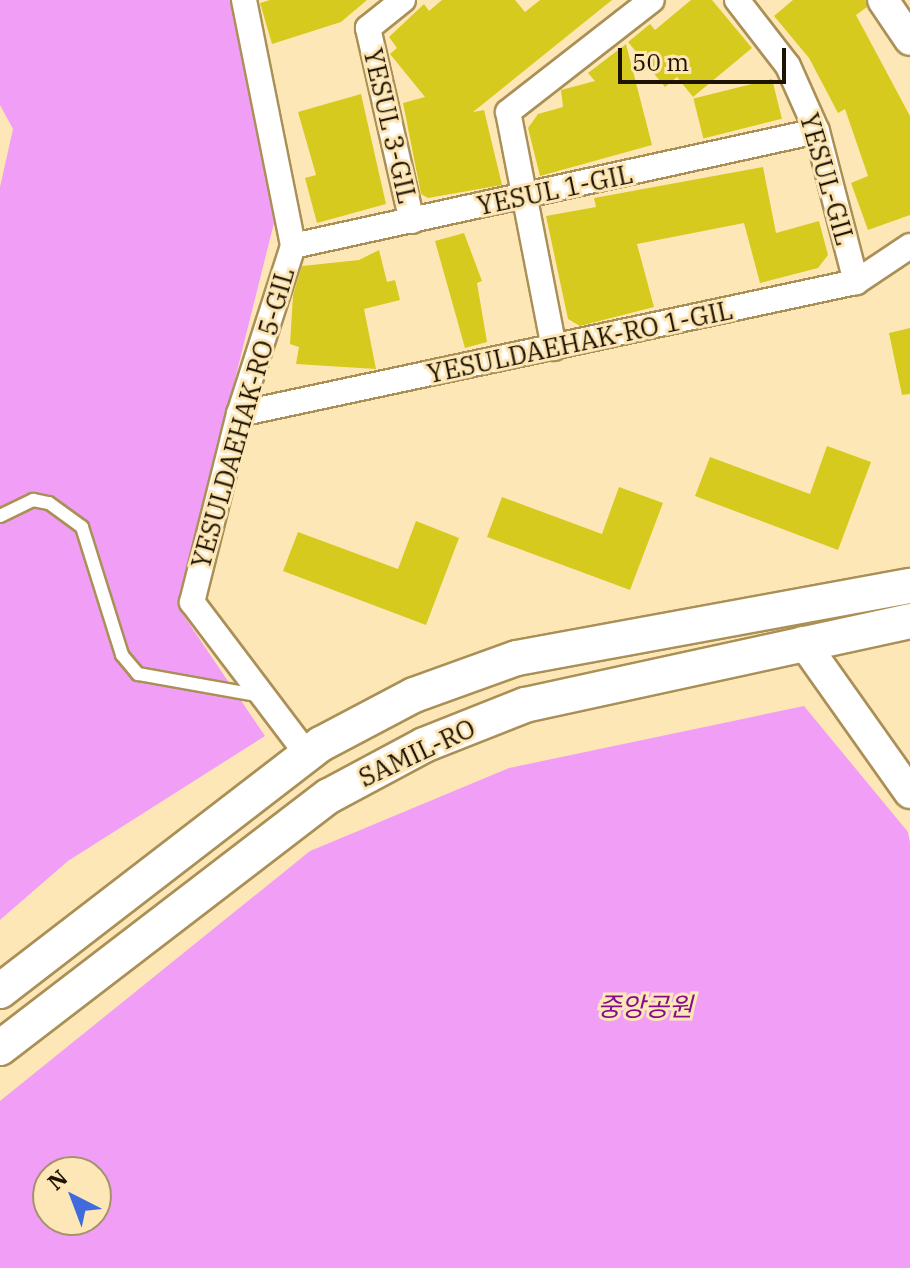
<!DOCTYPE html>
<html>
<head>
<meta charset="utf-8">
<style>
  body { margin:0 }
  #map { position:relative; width:910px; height:1268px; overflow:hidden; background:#fee7b7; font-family:"IBM Plex Serif","Noto Sans KR",serif }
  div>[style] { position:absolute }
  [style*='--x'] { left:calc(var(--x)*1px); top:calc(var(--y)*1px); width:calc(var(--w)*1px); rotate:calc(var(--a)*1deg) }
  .green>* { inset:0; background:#f19ff6 }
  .building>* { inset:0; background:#d6ca1e; transform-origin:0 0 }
  .roads { filter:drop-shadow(2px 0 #aa9056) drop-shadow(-2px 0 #aa9056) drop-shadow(0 2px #aa9056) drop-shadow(0 -2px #aa9056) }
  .service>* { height:12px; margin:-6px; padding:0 6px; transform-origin:6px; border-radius:6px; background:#fff }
  .minor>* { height:24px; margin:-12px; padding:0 12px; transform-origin:12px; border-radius:12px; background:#fff }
  .tertiary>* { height:30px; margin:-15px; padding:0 15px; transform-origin:15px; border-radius:15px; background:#fff }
  .secondary>* { height:34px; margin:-17px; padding:0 17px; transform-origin:17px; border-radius:17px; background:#fff }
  span { translate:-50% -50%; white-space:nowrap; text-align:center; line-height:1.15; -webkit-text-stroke:6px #fee7b7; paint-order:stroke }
  .street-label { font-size:26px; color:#1d1300 }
  .park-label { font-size:26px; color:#850d8d; font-style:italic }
  .north { position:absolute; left:32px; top:1156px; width:80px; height:80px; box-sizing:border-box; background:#fee7b7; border:2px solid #a4926e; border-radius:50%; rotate:318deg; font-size:22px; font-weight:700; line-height:32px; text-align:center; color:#1d1300 }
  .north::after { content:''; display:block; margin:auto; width:28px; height:36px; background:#3f6bdc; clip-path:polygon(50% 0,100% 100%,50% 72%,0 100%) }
  .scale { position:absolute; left:618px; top:48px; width:168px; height:36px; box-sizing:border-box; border:4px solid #1d1300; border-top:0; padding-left:10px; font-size:24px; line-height:28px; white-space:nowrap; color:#1d1300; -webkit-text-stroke:6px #fee7b7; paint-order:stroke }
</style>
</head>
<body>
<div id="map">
  <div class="green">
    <div style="clip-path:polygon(0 0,234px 0,274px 223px,178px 607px,265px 736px,68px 861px,0 920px,0 187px,13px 129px,0 105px)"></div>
    <div style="clip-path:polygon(evenodd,804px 706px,908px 832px,910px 843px,910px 1268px,0 1268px,0 1101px,310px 851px,509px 768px,804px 706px,48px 1172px,96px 1172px,96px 1220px,48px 1220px,48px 1172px)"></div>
  </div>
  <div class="building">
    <div style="clip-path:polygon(270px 0,367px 0,341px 22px,272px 44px,260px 3px)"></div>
    <div style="clip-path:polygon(442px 0,515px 0,525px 12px,540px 0,612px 0,473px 112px,484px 110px,502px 185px,428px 198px,421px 194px,403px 103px,425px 97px,390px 54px,397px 48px,389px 37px,424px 4px,429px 11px)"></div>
    <div style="clip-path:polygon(691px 0,712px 0,752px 48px,693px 97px,677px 77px,665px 87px,628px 42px,650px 24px,655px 30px)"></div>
    <div style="clip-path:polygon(793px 0,865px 0,867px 7px,856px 15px,910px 116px,910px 215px,868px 230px,851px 183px,868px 176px,845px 109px,838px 113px,809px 58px,774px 16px)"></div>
    <div style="clip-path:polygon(626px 44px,652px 145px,540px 176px,528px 128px,538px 114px,563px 107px,561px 90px,595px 81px,588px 73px)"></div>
    <div style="left:772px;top:79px;width:41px;height:81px;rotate:76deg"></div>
    <div style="clip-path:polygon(361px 94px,386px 204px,317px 223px,305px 178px,316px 175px,298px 112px)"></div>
    <div style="clip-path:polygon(763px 167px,776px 233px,819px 221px,828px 255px,818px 268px,760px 283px,744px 223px,637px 244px,654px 307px,580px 326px,568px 319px,546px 216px,596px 207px,594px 198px)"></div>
    <div style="clip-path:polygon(464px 233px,482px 281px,477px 283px,487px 342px,465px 348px,435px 241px)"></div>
    <div style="clip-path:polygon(379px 250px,387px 282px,395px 280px,400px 300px,364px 309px,376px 369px,296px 364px,299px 347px,290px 344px,293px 295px,302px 266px,359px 260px)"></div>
    <div style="clip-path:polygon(910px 328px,910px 394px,902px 395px,889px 333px)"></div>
    <div style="clip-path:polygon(827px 446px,871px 462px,838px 550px,695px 496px,710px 457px,810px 494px)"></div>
    <div style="clip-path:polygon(619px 487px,663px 503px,630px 590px,487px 537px,502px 497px,602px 534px)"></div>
    <div style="clip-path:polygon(416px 521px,459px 538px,426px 625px,283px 571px,298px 532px,398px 569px)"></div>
  </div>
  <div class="roads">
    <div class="service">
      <div style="--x:0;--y:516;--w:37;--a:-26"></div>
      <div style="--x:33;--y:500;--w:16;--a:11"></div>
      <div style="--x:49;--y:503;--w:41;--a:36"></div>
      <div style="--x:82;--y:527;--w:134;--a:72.6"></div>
      <div style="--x:122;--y:655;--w:25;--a:50"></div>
      <div style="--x:138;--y:674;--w:126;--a:10.1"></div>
    </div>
    <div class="minor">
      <div style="--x:244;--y:0;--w:251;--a:78.7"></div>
      <div style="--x:293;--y:246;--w:176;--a:107.8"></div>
      <div style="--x:239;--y:414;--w:194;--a:104"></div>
      <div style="--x:192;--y:602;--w:191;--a:52.9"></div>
      <div style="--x:403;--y:0;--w:45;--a:141.3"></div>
      <div style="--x:368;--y:28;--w:198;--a:77.2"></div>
      <div style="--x:737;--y:0;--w:83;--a:52.3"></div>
      <div style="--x:788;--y:66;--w:71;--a:66"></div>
      <div style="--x:817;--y:131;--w:156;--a:75.5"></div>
      <div style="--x:293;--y:246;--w:536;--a:-12.38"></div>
      <div style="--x:554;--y:348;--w:240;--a:-101"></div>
      <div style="--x:508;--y:112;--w:182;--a:-37.9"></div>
      <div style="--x:239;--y:414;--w:631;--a:-12.08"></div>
      <div style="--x:856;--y:282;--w:65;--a:-33.7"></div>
    </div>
    <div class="tertiary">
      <div style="--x:883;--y:0;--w:48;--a:56"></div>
      <div style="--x:803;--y:642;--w:185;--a:54.7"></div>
    </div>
    <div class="secondary">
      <div style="--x:0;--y:991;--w:405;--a:-37.6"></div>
      <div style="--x:321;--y:744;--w:105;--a:-27.8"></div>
      <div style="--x:414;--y:695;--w:109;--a:-19.8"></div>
      <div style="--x:517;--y:658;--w:400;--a:-10.4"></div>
      <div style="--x:0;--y:1048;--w:414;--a:-37.5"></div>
      <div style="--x:329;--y:796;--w:108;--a:-28.2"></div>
      <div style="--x:424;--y:745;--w:109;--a:-21.6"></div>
      <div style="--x:525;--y:705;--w:394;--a:-12.3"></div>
    </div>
  </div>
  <div class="street-label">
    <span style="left:390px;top:126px;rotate:77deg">YESUL 3-GIL</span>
    <span style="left:827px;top:179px;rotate:74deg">YESUL-GIL</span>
    <span style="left:555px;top:190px;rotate:-12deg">YESUL 1-GIL</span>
    <span style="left:580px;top:342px;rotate:-12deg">YESULDAEHAK-RO 1-GIL</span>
    <span style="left:243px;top:418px;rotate:-74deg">YESULDAEHAK-RO 5-GIL</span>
    <span style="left:417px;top:753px;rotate:-25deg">SAMIL-RO</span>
  </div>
  <div class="park-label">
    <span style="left:645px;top:1007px">중앙공원</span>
  </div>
  <div class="north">N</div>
  <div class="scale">50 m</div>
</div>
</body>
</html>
